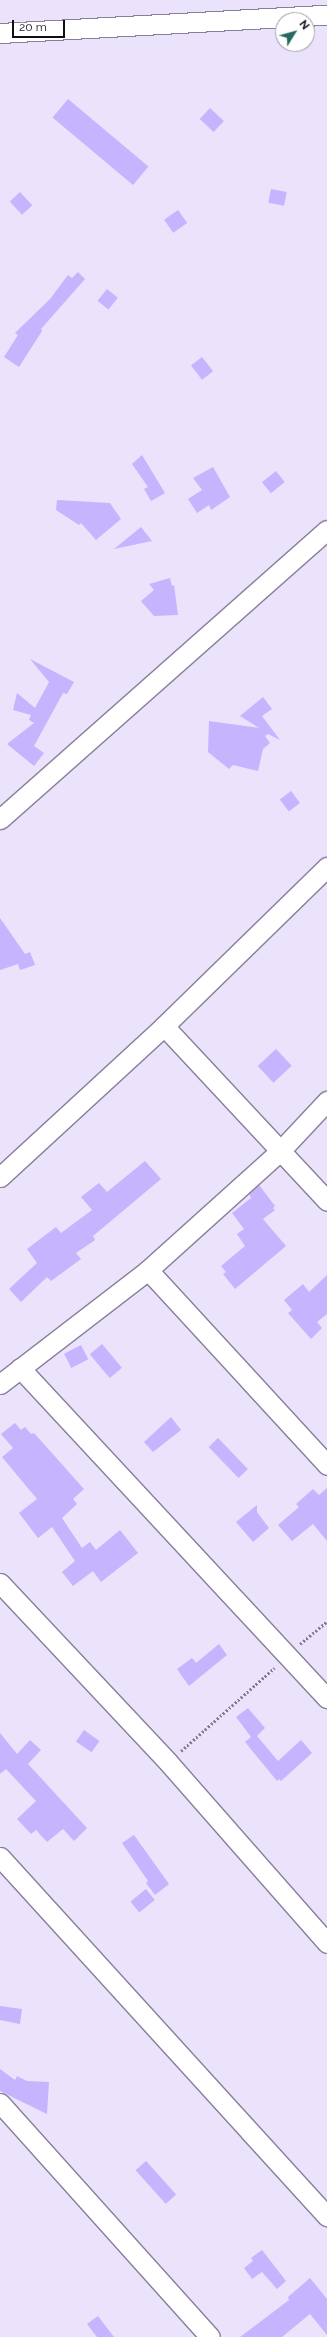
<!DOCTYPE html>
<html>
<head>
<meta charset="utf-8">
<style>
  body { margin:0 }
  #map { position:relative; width:327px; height:2337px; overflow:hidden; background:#ebe2fb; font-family:Raleway,sans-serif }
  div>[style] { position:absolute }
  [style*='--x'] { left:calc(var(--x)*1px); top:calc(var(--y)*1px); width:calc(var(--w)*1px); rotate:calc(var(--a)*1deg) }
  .building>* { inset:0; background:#c6b4fe; transform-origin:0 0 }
  .path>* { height:2.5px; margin-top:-1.25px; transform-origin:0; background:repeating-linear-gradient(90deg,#837d8f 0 2px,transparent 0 4px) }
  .roads { filter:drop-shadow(1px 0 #897f9b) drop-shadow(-1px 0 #897f9b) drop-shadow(0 1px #897f9b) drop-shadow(0 -1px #897f9b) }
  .minor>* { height:19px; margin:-9.5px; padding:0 9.5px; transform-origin:9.5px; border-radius:9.5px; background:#fff }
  span { translate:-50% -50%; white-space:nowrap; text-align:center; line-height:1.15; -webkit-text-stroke:3px #fff; paint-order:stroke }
  .north { position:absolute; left:275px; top:12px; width:40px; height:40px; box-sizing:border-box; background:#fff; border:1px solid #a09fa3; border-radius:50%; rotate:53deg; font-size:11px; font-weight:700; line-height:16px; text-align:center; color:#120e19 }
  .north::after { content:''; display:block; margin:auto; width:14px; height:18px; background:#246a5d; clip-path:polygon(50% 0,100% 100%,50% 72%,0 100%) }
  .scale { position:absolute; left:12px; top:20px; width:53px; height:18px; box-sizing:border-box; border:2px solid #120e19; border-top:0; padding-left:5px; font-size:12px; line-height:14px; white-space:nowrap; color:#120e19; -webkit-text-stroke:3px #fff; paint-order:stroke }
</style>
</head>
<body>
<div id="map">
  <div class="building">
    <div style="left:68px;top:99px;width:105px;height:24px;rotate:40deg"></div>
    <div style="left:210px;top:108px;width:19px;height:15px;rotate:43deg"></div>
    <div style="left:271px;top:189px;width:16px;height:14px;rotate:11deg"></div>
    <div style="left:20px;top:192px;width:18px;height:14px;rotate:47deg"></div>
    <div style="left:178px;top:210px;width:16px;height:17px;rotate:55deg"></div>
    <div style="clip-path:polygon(78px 272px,85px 279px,41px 329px,42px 331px,19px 367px,4px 357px,18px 335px,15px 333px,50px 299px,68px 275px,72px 278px)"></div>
    <div style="left:107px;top:289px;width:14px;height:15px;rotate:39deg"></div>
    <div style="left:202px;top:357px;width:18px;height:14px;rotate:52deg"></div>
    <div style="clip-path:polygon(142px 455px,165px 493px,151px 501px,144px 489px,148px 487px,132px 464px)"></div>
    <div style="clip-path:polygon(213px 467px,230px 497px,211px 510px,209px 505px,197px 513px,188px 499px,202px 490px,193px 478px)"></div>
    <div style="left:276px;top:471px;width:14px;height:18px;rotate:51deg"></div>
    <div style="clip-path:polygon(57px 500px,110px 503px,121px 519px,96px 540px,81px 523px,79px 525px,56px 510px)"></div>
    <div style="clip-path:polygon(141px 527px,152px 541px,114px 549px)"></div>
    <div style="clip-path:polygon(170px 578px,172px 586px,174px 585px,178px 615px,154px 616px,141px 601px,154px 590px,149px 584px)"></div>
    <div style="clip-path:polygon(30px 659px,74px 682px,67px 694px,63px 693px,34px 746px,44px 753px,34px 766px,7px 744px,34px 723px,29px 720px,31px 715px,13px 710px,17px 693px,35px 708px,49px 682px)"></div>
    <div style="clip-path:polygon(263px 697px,272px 709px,262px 716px,280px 740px,268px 734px,265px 736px,270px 743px,263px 749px,258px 771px,233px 765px,229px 769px,208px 752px,209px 721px,259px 728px,240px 716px)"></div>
    <div style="left:291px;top:791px;width:15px;height:14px;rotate:53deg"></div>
    <div style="clip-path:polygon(0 918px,25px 954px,30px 952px,35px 965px,20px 970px,18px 964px,0 970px)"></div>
    <div style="left:276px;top:1049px;width:23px;height:25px;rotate:47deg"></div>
    <div style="clip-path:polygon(145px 1161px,161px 1179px,93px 1236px,95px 1240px,76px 1253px,81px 1259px,51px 1281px,47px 1277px,21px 1302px,9px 1289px,37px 1263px,27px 1249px,56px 1227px,61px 1233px,92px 1210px,81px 1197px,99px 1183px,107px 1192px)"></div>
    <div style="clip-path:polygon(259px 1185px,275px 1206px,273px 1208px,275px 1210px,263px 1219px,286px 1246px,235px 1289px,223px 1274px,226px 1272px,221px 1266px,245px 1246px,237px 1234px,244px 1229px,232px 1213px,251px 1198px,249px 1194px)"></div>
    <div style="clip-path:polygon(327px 1275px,327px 1314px,317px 1322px,322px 1328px,311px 1339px,288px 1313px,292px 1310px,284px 1300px,303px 1284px,309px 1292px)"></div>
    <div style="left:102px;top:1344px;width:31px;height:16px;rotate:50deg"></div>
    <div style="left:81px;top:1345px;width:16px;height:19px;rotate:63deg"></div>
    <div style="clip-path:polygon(171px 1417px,181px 1430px,153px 1452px,144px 1442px)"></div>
    <div style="clip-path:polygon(15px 1423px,21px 1430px,25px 1427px,31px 1434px,34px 1433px,84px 1489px,73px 1499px,77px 1504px,62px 1518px,82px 1548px,90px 1542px,96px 1550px,120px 1530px,138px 1553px,101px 1582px,93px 1571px,73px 1586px,62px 1572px,75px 1561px,52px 1527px,38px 1538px,19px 1513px,37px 1499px,2px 1457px,13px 1448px,1px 1434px)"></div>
    <div style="left:218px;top:1438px;width:43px;height:13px;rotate:46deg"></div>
    <div style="clip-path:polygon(327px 1488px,327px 1541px,313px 1524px,292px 1541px,278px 1525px,299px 1507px,296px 1504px,313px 1489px,319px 1495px)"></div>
    <div style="clip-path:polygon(257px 1505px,257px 1512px,269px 1528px,253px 1542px,236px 1522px)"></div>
    <div style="clip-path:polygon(219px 1644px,227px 1655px,189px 1686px,177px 1669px,192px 1658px,196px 1663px)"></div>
    <div style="clip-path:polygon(248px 1708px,265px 1728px,257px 1736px,278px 1761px,301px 1740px,312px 1753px,281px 1781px,279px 1779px,277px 1781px,245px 1742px,251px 1737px,236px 1717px)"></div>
    <div style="left:84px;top:1730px;width:19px;height:14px;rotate:35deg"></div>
    <div style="clip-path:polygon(0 1733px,17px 1754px,30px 1740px,41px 1750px,28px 1764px,87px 1828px,74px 1841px,63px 1829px,47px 1842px,36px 1830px,31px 1834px,17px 1819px,36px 1801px,6px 1769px,0 1774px)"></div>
    <div style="clip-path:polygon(134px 1835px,169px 1884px,155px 1895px,146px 1883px,148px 1881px,122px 1843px)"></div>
    <div style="left:146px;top:1889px;width:14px;height:20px;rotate:51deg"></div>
    <div style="clip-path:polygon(0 2006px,22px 2009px,20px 2024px,0 2020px)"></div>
    <div style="clip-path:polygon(0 2069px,15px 2080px,17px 2076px,27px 2081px,49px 2082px,47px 2114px,0 2091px)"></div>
    <div style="left:146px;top:2161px;width:45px;height:14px;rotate:48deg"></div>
    <div style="clip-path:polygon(262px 2250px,286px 2281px,277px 2289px,262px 2272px,252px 2279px,244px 2268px,253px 2261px,251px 2258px)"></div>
    <div style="clip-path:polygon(310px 2278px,327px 2299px,327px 2335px,310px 2314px,282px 2337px,240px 2337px,289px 2300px,288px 2297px)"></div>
    <div style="clip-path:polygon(98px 2316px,114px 2337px,97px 2337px,87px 2324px)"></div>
  </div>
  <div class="path">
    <div style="--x:300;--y:1644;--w:35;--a:-40"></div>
    <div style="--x:181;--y:1751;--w:125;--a:-41.7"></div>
  </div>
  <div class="roads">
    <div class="minor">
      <div style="--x:0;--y:33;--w:327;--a:-3.2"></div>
      <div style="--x:0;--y:819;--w:436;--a:-41.5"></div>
      <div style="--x:164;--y:1026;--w:239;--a:47"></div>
      <div style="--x:0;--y:1177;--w:223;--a:-42.6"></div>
      <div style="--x:164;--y:1026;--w:228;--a:-44.3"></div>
      <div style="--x:148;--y:1270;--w:265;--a:47.4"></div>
      <div style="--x:20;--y:1368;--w:451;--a:47.1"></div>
      <div style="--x:0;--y:1384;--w:187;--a:-37.6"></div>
      <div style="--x:148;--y:1270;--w:178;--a:-42"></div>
      <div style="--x:280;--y:1151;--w:69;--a:-46.8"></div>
      <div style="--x:0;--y:1583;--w:245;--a:46.8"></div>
      <div style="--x:168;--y:1762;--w:241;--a:48.7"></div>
      <div style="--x:0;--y:1857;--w:486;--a:47.7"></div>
      <div style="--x:0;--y:2103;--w:314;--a:48.1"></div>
    </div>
  </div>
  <div class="north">N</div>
  <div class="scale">20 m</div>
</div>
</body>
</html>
